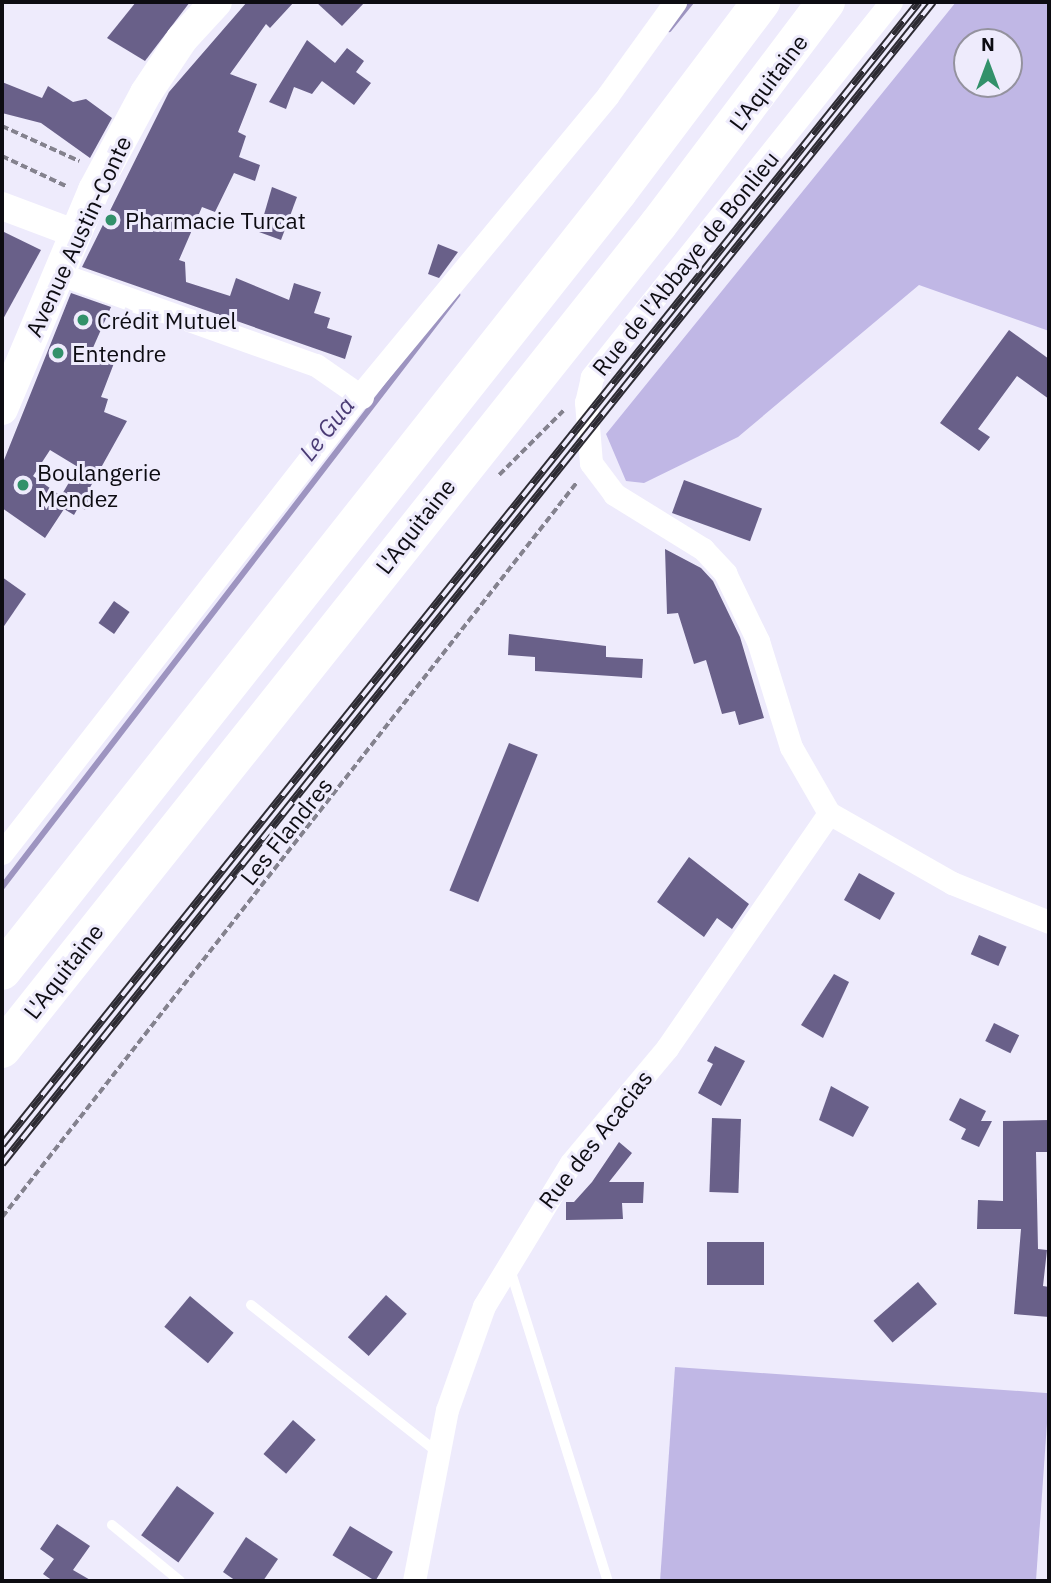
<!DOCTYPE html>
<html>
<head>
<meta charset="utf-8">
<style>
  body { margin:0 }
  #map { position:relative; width:1051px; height:1583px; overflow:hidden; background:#eeebfc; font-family:"IBM Plex Sans",sans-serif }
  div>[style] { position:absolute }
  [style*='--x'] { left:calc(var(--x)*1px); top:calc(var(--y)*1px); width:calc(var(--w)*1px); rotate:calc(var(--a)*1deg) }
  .forest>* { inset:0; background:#c0b7e5; transform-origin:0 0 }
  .stream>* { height:6px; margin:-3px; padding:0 3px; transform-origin:3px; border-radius:3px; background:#9d94c0 }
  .building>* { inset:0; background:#696089; transform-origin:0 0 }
  .path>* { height:3.5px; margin-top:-1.75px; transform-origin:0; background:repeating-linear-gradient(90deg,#84828e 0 7px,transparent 0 10.5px) }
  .service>* { height:10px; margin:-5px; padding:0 5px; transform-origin:5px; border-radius:5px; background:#fff }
  .minor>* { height:23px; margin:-11.5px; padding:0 11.5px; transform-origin:11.5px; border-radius:11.5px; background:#fff }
  .tertiary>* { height:28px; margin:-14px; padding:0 14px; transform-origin:14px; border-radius:14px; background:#fff }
  .secondary>* { height:32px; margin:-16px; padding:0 16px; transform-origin:16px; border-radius:16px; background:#fff }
  .motorway>* { height:38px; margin:-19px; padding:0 19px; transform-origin:19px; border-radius:19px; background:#fff }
  .rail>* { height:8px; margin-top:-4px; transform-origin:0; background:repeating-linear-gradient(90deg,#eeebfc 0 16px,#2d2b33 0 32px); box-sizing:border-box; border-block:2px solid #2d2b33 }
  .dots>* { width:19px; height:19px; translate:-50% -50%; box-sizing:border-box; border:4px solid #eeebfc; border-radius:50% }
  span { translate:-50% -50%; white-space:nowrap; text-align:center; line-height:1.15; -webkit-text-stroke:6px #eeebfc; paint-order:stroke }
  .street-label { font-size:23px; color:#0d0c12 }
  .poi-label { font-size:23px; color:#0d0c12 }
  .left { translate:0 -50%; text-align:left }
  .water-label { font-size:24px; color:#4a3b74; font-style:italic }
  .frame { position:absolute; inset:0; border:4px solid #0d0c12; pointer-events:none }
  .north { position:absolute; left:953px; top:28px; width:70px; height:70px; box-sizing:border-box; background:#eeebfc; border:2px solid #94929e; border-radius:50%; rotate:0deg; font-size:19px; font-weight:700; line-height:28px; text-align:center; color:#0d0c12 }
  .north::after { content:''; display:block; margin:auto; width:24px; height:32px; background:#32916a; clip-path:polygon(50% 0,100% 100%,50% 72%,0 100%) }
</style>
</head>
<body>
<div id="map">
  <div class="forest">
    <div style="clip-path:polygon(evenodd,956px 2px,1049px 2px,1049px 331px,919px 285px,738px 437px,644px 483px,626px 481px,606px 434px,956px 2px,967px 42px,1009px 42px,1009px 84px,967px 84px,967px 42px)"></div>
    <div style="left:675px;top:1367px;width:375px;height:214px;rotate:4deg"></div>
  </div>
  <div class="stream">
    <div style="--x:669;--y:29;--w:35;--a:-51"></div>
    <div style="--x:2;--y:887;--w:747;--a:-52.45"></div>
  </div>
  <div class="building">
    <div style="clip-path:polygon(136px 2px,190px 2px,145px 61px,107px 38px)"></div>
    <div style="clip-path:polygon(247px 2px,294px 2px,270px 28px,266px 24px,230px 74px,257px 84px,238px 132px,246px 136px,239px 157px,260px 165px,255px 181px,234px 173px,215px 212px,202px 207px,179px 260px,185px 262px,186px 282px,230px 296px,236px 278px,289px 300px,294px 283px,321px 292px,314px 313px,330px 318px,327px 328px,352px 336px,345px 359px,82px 267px,169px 92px)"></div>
    <div style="clip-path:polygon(316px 2px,365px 2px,342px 26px)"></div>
    <div style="clip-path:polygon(307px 40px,335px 63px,347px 48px,364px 61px,356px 72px,371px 83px,354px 105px,322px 81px,312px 94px,294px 87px,286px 109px,269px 102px)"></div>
    <div style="clip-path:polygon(2px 82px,42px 98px,48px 86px,73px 102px,86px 99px,112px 118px,90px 158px,41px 123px,2px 113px)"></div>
    <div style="clip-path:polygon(272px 187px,297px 197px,281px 240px,259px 232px)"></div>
    <div style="clip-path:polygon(2px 231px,41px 250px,2px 321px)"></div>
    <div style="clip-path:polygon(438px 244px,458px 252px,439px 278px,428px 274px)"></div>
    <div style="clip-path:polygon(evenodd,71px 293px,111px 307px,92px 350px,116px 358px,101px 397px,108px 399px,104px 412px,127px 421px,88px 491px,94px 495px,85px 510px,79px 506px,74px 515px,64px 509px,45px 538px,2px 508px,2px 465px,71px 293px,50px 450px,78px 467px,61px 496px,33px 476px,50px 450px)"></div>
    <div style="clip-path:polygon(1009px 330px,1049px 359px,1049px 399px,1017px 376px,978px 429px,990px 437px,979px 451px,940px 423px)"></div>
    <div style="left:684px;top:480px;width:83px;height:35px;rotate:20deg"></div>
    <div style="clip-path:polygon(665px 549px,701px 568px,713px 581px,740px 637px,764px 718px,739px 725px,735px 711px,722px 714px,706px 660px,694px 664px,678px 613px,667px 614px)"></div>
    <div style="clip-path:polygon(2px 577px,26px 594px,2px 629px)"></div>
    <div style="left:114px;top:601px;width:19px;height:27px;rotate:35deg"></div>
    <div style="clip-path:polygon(509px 634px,606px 646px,606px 657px,643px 659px,642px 678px,535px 671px,535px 657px,508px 655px)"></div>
    <div style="left:509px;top:743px;width:31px;height:159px;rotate:22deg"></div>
    <div style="clip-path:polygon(689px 857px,749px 904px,732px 929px,717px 918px,704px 937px,657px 902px)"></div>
    <div style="left:859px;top:873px;width:41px;height:31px;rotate:29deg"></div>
    <div style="left:979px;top:935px;width:30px;height:21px;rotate:23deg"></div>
    <div style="clip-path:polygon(834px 974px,849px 982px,823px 1038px,801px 1025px)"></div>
    <div style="left:994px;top:1023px;width:28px;height:20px;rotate:26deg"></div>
    <div style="clip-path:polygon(715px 1046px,745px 1061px,721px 1106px,698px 1093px,713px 1064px,707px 1061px)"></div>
    <div style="clip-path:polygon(831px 1086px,869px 1107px,853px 1137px,819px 1120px)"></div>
    <div style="clip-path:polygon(960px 1098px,986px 1111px,981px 1121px,992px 1121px,979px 1147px,961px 1139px,966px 1129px,949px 1120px)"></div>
    <div style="left:712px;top:1118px;width:29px;height:74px;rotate:2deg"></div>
    <div style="clip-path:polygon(1049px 1120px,1049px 1152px,1036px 1152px,1038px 1249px,1047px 1250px,1043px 1286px,1049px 1287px,1049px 1317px,1014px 1314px,1021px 1229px,977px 1229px,978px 1200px,1003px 1201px,1003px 1121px)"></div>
    <div style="clip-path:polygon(619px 1142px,632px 1153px,609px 1182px,644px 1182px,643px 1203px,622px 1203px,623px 1219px,566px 1220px,566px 1202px,574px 1202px,592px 1182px)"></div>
    <div style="left:707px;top:1242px;width:57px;height:43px"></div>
    <div style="left:918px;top:1282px;width:29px;height:59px;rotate:49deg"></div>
    <div style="left:386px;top:1295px;width:28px;height:57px;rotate:42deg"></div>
    <div style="left:190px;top:1296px;width:57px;height:40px;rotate:40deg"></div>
    <div style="left:293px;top:1420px;width:30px;height:45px;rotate:41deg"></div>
    <div style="left:177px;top:1486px;width:46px;height:61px;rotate:36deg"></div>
    <div style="clip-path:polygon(57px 1524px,90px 1546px,73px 1570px,92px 1581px,53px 1581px,43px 1574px,54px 1559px,40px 1549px)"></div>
    <div style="left:350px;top:1526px;width:50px;height:34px;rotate:31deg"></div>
    <div style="clip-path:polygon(246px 1537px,278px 1559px,263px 1581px,236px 1581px,223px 1572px)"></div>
  </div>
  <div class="path">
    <div style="--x:2;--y:126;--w:85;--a:24.4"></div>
    <div style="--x:2;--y:156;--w:71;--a:25.1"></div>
    <div style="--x:499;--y:475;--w:93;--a:-45"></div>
    <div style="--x:2;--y:1217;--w:933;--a:-51.96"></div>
  </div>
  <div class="service">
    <div style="--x:509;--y:1266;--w:330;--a:72.6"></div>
    <div style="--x:251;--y:1305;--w:237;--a:38.3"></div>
    <div style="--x:112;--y:1525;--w:88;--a:39.5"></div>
  </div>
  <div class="minor">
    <div style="--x:891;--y:2;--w:480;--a:128.6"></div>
    <div style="--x:592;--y:377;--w:26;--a:103"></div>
    <div style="--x:586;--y:402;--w:61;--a:85.3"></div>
    <div style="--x:591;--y:463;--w:39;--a:53"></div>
    <div style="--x:614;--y:494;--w:105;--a:31.7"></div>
    <div style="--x:703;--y:549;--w:33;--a:47"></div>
    <div style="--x:725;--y:573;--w:76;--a:64.1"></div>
    <div style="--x:758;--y:641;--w:111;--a:72.7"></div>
    <div style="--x:791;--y:747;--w:76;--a:60.1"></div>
    <div style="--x:829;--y:813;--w:142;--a:29.6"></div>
    <div style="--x:952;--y:883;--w:105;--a:21.9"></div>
    <div style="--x:57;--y:273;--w:275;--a:19.6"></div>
    <div style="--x:316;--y:365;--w:56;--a:34.8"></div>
    <div style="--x:2;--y:853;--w:559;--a:-52.04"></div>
    <div style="--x:346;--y:412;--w:411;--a:-50.4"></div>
    <div style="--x:608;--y:95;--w:115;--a:-54.2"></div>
    <div style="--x:414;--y:1581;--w:174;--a:-79.1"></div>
    <div style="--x:447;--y:1410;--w:110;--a:-70.4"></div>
    <div style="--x:484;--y:1306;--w:167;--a:-58.7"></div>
    <div style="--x:571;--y:1163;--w:150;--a:-50.1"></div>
    <div style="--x:667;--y:1048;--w:285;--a:-55.4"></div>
  </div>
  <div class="tertiary">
    <div style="--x:2;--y:206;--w:77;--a:20.6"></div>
  </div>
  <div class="secondary">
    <div style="--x:2;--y:409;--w:238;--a:-67.2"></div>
    <div style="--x:94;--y:190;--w:110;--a:-61.8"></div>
    <div style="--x:146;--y:93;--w:65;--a:-56.3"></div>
    <div style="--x:182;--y:39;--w:50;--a:-47.4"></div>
  </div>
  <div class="motorway">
    <div style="--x:2;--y:971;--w:993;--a:-51.66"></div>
    <div style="--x:618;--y:192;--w:238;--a:-53"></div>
    <div style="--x:2;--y:1049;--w:1053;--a:-51.48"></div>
    <div style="--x:658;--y:225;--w:279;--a:-53"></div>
  </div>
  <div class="rail">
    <div style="--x:2;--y:1145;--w:1465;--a:-51.26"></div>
    <div style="--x:2;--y:1164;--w:1489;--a:-51.3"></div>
  </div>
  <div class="dots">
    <div style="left:111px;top:220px;background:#32916a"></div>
    <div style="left:83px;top:320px;background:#32916a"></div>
    <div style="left:58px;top:353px;background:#32916a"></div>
    <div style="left:23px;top:485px;background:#32916a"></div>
  </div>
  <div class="street-label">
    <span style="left:768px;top:82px;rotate:-53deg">L'Aquitaine</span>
    <span style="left:78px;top:236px;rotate:-65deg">Avenue Austin-Conte</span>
    <span style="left:685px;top:263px;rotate:-51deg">Rue de l'Abbaye de Bonlieu</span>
    <span style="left:415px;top:526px;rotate:-52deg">L'Aquitaine</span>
    <span style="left:286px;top:831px;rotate:-51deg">Les Flandres</span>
    <span style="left:63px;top:971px;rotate:-52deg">L'Aquitaine</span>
    <span style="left:595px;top:1139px;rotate:-52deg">Rue des Acacias</span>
  </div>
  <div class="poi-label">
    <span class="left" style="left:125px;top:220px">Pharmacie Turcat</span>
    <span class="left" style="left:97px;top:320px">Crédit Mutuel</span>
    <span class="left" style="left:72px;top:353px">Entendre</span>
    <span class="left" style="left:37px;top:485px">Boulangerie<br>Mendez</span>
  </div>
  <div class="water-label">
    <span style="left:327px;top:429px;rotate:-52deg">Le Gua</span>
  </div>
  <div class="frame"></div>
  <div class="north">N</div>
</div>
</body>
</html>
